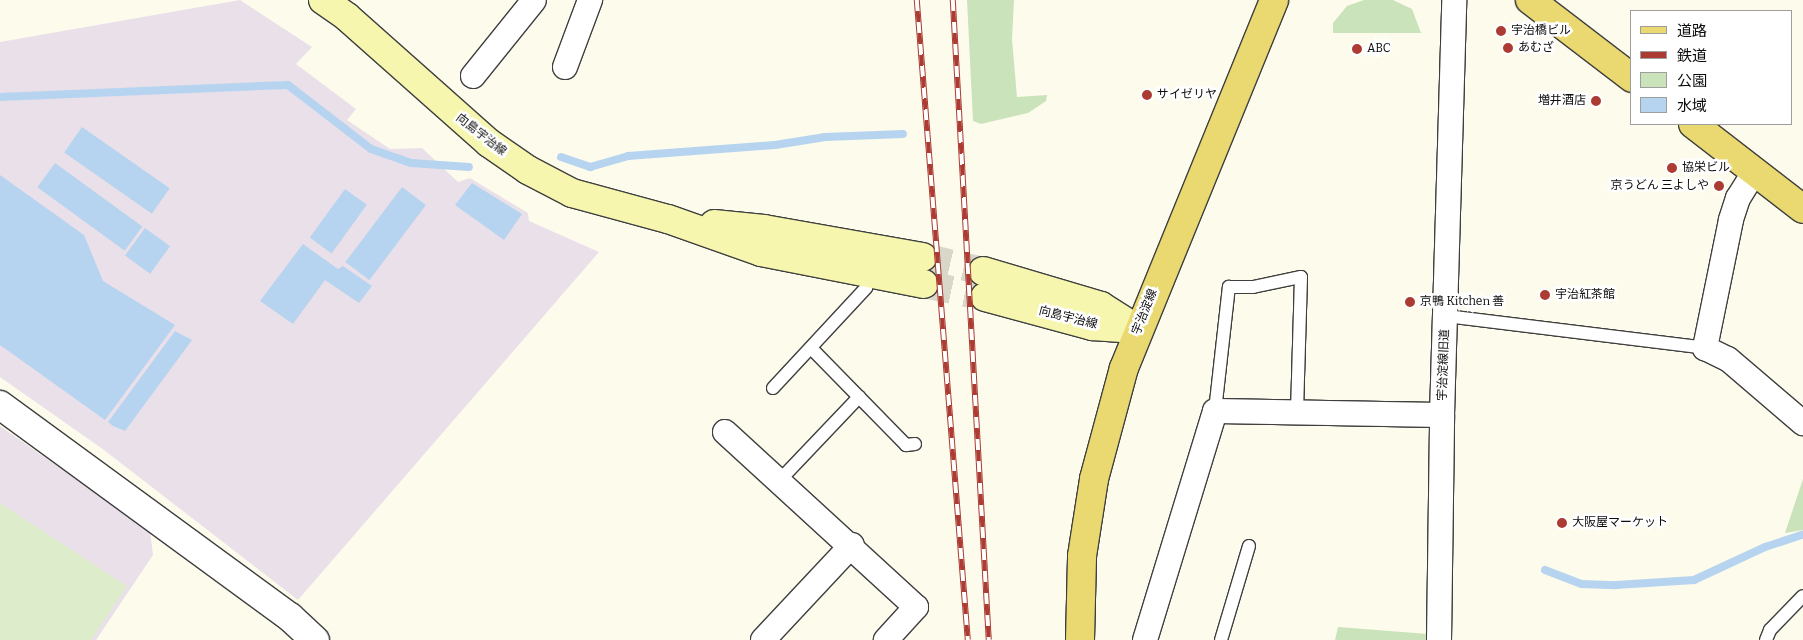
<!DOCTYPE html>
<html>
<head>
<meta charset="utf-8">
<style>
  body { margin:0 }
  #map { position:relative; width:1803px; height:640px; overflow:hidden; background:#fdfbec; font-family:Bitter,"Noto Sans JP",serif }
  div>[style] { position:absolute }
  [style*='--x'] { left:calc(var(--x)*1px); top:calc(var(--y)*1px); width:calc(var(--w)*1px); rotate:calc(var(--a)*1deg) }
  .industrial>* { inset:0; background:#eae0ea }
  .green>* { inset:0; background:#cbe3ba }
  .pitch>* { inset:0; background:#ddeccb }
  .water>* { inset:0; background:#b6d4ef; transform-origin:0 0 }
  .stream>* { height:8px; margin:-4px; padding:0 4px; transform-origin:4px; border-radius:4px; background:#b6d4ef }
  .secondary-tunnel>* { height:28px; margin-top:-14px; transform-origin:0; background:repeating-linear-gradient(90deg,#d9d7ca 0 28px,transparent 0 42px) }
  .roads { filter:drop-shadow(1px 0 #3f3f3f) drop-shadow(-1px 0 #3f3f3f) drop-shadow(0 1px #3f3f3f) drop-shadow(0 -1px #3f3f3f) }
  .service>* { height:12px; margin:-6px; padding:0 6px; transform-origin:6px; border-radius:6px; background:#fff }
  .minor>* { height:24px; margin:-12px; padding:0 12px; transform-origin:12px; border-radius:12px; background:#fff }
  .tertiary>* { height:28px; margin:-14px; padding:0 14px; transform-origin:14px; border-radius:14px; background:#fff }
  .secondary>* { height:28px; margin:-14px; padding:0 14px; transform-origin:14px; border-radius:14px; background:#f6f6ae }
  .primary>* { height:28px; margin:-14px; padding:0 14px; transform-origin:14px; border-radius:14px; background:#e9d970 }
  .rail>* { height:5.5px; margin-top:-2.75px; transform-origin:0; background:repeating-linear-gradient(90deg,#fff 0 11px,#ac3b33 0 22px); box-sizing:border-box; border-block:1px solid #ac3b33 }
  .dots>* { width:14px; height:14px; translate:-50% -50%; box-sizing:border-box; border:2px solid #fff; border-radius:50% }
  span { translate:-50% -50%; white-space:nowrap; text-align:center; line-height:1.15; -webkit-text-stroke:5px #fff; paint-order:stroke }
  .poi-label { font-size:12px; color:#0c0c0c }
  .left { translate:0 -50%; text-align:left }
  .right { translate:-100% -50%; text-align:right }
  .street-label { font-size:12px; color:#0c0c0c }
  .legend { position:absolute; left:1630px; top:10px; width:162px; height:115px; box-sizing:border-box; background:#fff; border:1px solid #9e9e9e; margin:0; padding:6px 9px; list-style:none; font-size:15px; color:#0c0c0c }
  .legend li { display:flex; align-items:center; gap:10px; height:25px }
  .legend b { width:25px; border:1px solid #9e9e9e }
</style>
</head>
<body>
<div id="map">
  <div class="industrial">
    <div style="clip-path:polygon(240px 0,312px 47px,296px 64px,356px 109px,347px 120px,390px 149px,422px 148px,458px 182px,470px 178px,528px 213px,529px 221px,599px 252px,298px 600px,104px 450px,0 377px,0 42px)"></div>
    <div style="clip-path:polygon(0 426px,150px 531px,153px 555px,96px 640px,0 640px)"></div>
  </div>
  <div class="green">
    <div style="clip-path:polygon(967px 0,1014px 0,1012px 39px,1017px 97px,1047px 95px,1046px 101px,1028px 113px,981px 124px,973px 121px)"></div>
    <div style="clip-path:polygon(1393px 0,1412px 9px,1421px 33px,1333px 33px,1333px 23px,1347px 6px,1364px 0)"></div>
    <div style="clip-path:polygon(1803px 479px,1803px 530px,1785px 533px)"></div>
    <div style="clip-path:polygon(1338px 627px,1428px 634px,1428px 640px,1335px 640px)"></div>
  </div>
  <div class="pitch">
    <div style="clip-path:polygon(0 503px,127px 586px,91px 640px,0 640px)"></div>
  </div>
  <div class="water">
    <div style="left:82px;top:127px;width:107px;height:31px;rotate:35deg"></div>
    <div style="left:55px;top:163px;width:108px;height:30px;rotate:36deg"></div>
    <div style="clip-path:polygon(0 175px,84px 235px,103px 281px,175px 325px,105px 420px,0 345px)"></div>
    <div style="clip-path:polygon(472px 183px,522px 214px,504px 240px,455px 205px)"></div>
    <div style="left:402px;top:187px;width:30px;height:94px;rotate:37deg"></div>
    <div style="left:345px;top:189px;width:27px;height:60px;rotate:36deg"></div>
    <div style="left:145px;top:228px;width:31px;height:34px;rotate:36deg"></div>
    <div style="clip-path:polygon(303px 244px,338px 269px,343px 266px,372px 286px,359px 303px,325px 280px,293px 324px,260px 301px)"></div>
    <div style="clip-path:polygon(175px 331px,192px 340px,125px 431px,113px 426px,108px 422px)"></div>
  </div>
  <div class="stream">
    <div style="--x:0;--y:97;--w:288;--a:-2.4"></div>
    <div style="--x:288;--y:85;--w:105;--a:37.6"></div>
    <div style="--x:371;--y:149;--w:42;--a:19.3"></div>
    <div style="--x:411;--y:163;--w:58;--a:3.9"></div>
    <div style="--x:561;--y:157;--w:31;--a:19"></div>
    <div style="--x:590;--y:167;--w:40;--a:-16"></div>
    <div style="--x:628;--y:156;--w:147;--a:-4.3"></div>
    <div style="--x:775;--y:145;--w:51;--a:-9.1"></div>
    <div style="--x:825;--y:137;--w:78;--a:-2.2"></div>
    <div style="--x:1545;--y:570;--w:39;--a:21"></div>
    <div style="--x:1581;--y:584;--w:35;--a:2"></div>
    <div style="--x:1616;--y:585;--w:78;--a:-3.7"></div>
    <div style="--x:1694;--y:580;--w:78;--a:-24.9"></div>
    <div style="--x:1765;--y:547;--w:40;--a:-18"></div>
  </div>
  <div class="secondary-tunnel">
    <div style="--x:923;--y:257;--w:62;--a:13.1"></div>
    <div style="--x:924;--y:284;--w:62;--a:12"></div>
  </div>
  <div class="roads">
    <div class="service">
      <div style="--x:1446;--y:316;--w:261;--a:7"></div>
      <div style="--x:811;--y:348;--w:136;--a:45.6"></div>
      <div style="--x:906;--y:445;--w:9;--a:-6"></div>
      <div style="--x:773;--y:388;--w:137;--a:-47.1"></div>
      <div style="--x:1215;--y:411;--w:125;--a:-83.6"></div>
      <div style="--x:1229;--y:287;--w:24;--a:0"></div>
      <div style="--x:1253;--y:287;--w:49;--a:-11.8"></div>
      <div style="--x:1301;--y:277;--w:136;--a:91.7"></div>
      <div style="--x:780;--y:480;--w:115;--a:-46.4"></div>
      <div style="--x:1221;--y:640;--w:98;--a:-73.4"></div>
      <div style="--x:1766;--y:640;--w:11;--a:-68"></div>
      <div style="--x:1770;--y:630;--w:47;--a:-45.9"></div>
    </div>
    <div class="minor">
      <div style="--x:565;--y:67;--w:72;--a:-69.5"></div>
      <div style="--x:473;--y:76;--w:97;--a:-51.2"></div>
      <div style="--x:1755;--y:171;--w:32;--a:122"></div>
      <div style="--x:1738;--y:198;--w:23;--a:108"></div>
      <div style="--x:1731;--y:220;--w:131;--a:101.5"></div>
      <div style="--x:1705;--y:348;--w:25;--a:26"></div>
      <div style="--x:1728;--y:359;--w:99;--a:40.5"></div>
      <div style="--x:725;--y:432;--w:259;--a:42.5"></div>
      <div style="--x:916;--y:607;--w:45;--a:132.3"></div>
      <div style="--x:763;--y:640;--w:130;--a:-46.9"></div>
      <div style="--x:1145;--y:640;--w:239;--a:-73"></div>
      <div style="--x:1215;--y:411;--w:227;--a:1"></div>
      <div style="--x:1439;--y:640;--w:225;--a:-89.2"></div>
      <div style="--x:1442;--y:415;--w:415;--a:-88.3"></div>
    </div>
    <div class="tertiary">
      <div style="--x:0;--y:405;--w:359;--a:36.2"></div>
      <div style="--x:290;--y:617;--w:34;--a:43"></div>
    </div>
    <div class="secondary">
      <div style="--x:323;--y:0;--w:29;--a:35"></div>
      <div style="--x:347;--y:17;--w:190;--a:41.6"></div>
      <div style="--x:489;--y:143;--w:47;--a:34.7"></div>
      <div style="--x:528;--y:170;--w:50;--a:27.6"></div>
      <div style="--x:572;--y:193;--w:99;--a:15.2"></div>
      <div style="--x:668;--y:219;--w:99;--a:19.5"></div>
      <div style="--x:761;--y:252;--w:166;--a:11.1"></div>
      <div style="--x:714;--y:224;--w:50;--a:5.7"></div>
      <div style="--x:764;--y:229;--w:161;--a:10"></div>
      <div style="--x:983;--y:271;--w:123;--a:16.5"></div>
      <div style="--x:1101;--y:306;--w:43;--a:32.6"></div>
      <div style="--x:985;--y:297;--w:111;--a:15.2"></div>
      <div style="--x:1092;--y:326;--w:44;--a:3.9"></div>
    </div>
    <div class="primary">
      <div style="--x:1530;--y:0;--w:128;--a:37.4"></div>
      <div style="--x:1693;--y:124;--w:139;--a:37.7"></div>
      <div style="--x:1080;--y:640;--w:84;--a:-88.6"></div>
      <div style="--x:1082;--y:556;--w:78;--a:-81.1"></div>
      <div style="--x:1094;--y:479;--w:115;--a:-74.9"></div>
      <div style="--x:1124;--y:368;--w:397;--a:-67.8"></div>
    </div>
  </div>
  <div class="rail">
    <div style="--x:917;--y:0;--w:642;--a:85.44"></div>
    <div style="--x:953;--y:0;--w:641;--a:86.78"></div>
  </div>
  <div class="dots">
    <div style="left:1501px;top:31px;background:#ac3b33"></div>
    <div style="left:1508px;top:48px;background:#ac3b33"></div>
    <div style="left:1357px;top:49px;background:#ac3b33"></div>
    <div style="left:1147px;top:95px;background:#ac3b33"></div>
    <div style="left:1596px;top:101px;background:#ac3b33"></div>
    <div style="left:1672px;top:168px;background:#ac3b33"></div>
    <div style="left:1719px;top:186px;background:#ac3b33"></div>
    <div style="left:1545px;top:295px;background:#ac3b33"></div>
    <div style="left:1410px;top:302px;background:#ac3b33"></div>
    <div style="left:1562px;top:523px;background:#ac3b33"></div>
  </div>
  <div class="poi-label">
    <span class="left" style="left:1511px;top:31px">宇治橋ビル</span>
    <span class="left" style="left:1518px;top:48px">あむざ</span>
    <span class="left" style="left:1367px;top:49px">ABC</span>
    <span class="left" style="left:1157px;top:95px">サイゼリヤ</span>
    <span class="right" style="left:1586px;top:101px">増井酒店</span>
    <span class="left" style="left:1682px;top:168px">協栄ビル</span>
    <span class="right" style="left:1709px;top:186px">京うどん 三よしや</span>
    <span class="left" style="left:1555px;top:295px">宇治紅茶館</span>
    <span class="left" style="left:1420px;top:302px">京鴨 Kitchen 善</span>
    <span class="left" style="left:1572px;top:523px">大阪屋マーケット</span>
  </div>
  <div class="street-label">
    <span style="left:481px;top:135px;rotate:38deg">向島宇治線</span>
    <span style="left:1145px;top:312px;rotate:-68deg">宇治淀線</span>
    <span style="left:1068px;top:318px;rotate:14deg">向島宇治線</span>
    <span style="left:1444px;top:365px;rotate:-88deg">宇治淀線旧道</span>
  </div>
  <ul class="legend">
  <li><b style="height:6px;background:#e9d970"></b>道路</li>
  <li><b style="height:6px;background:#ac3b33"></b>鉄道</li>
  <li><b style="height:14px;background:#cbe3ba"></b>公園</li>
  <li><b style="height:14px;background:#b6d4ef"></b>水域</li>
  </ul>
</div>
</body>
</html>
